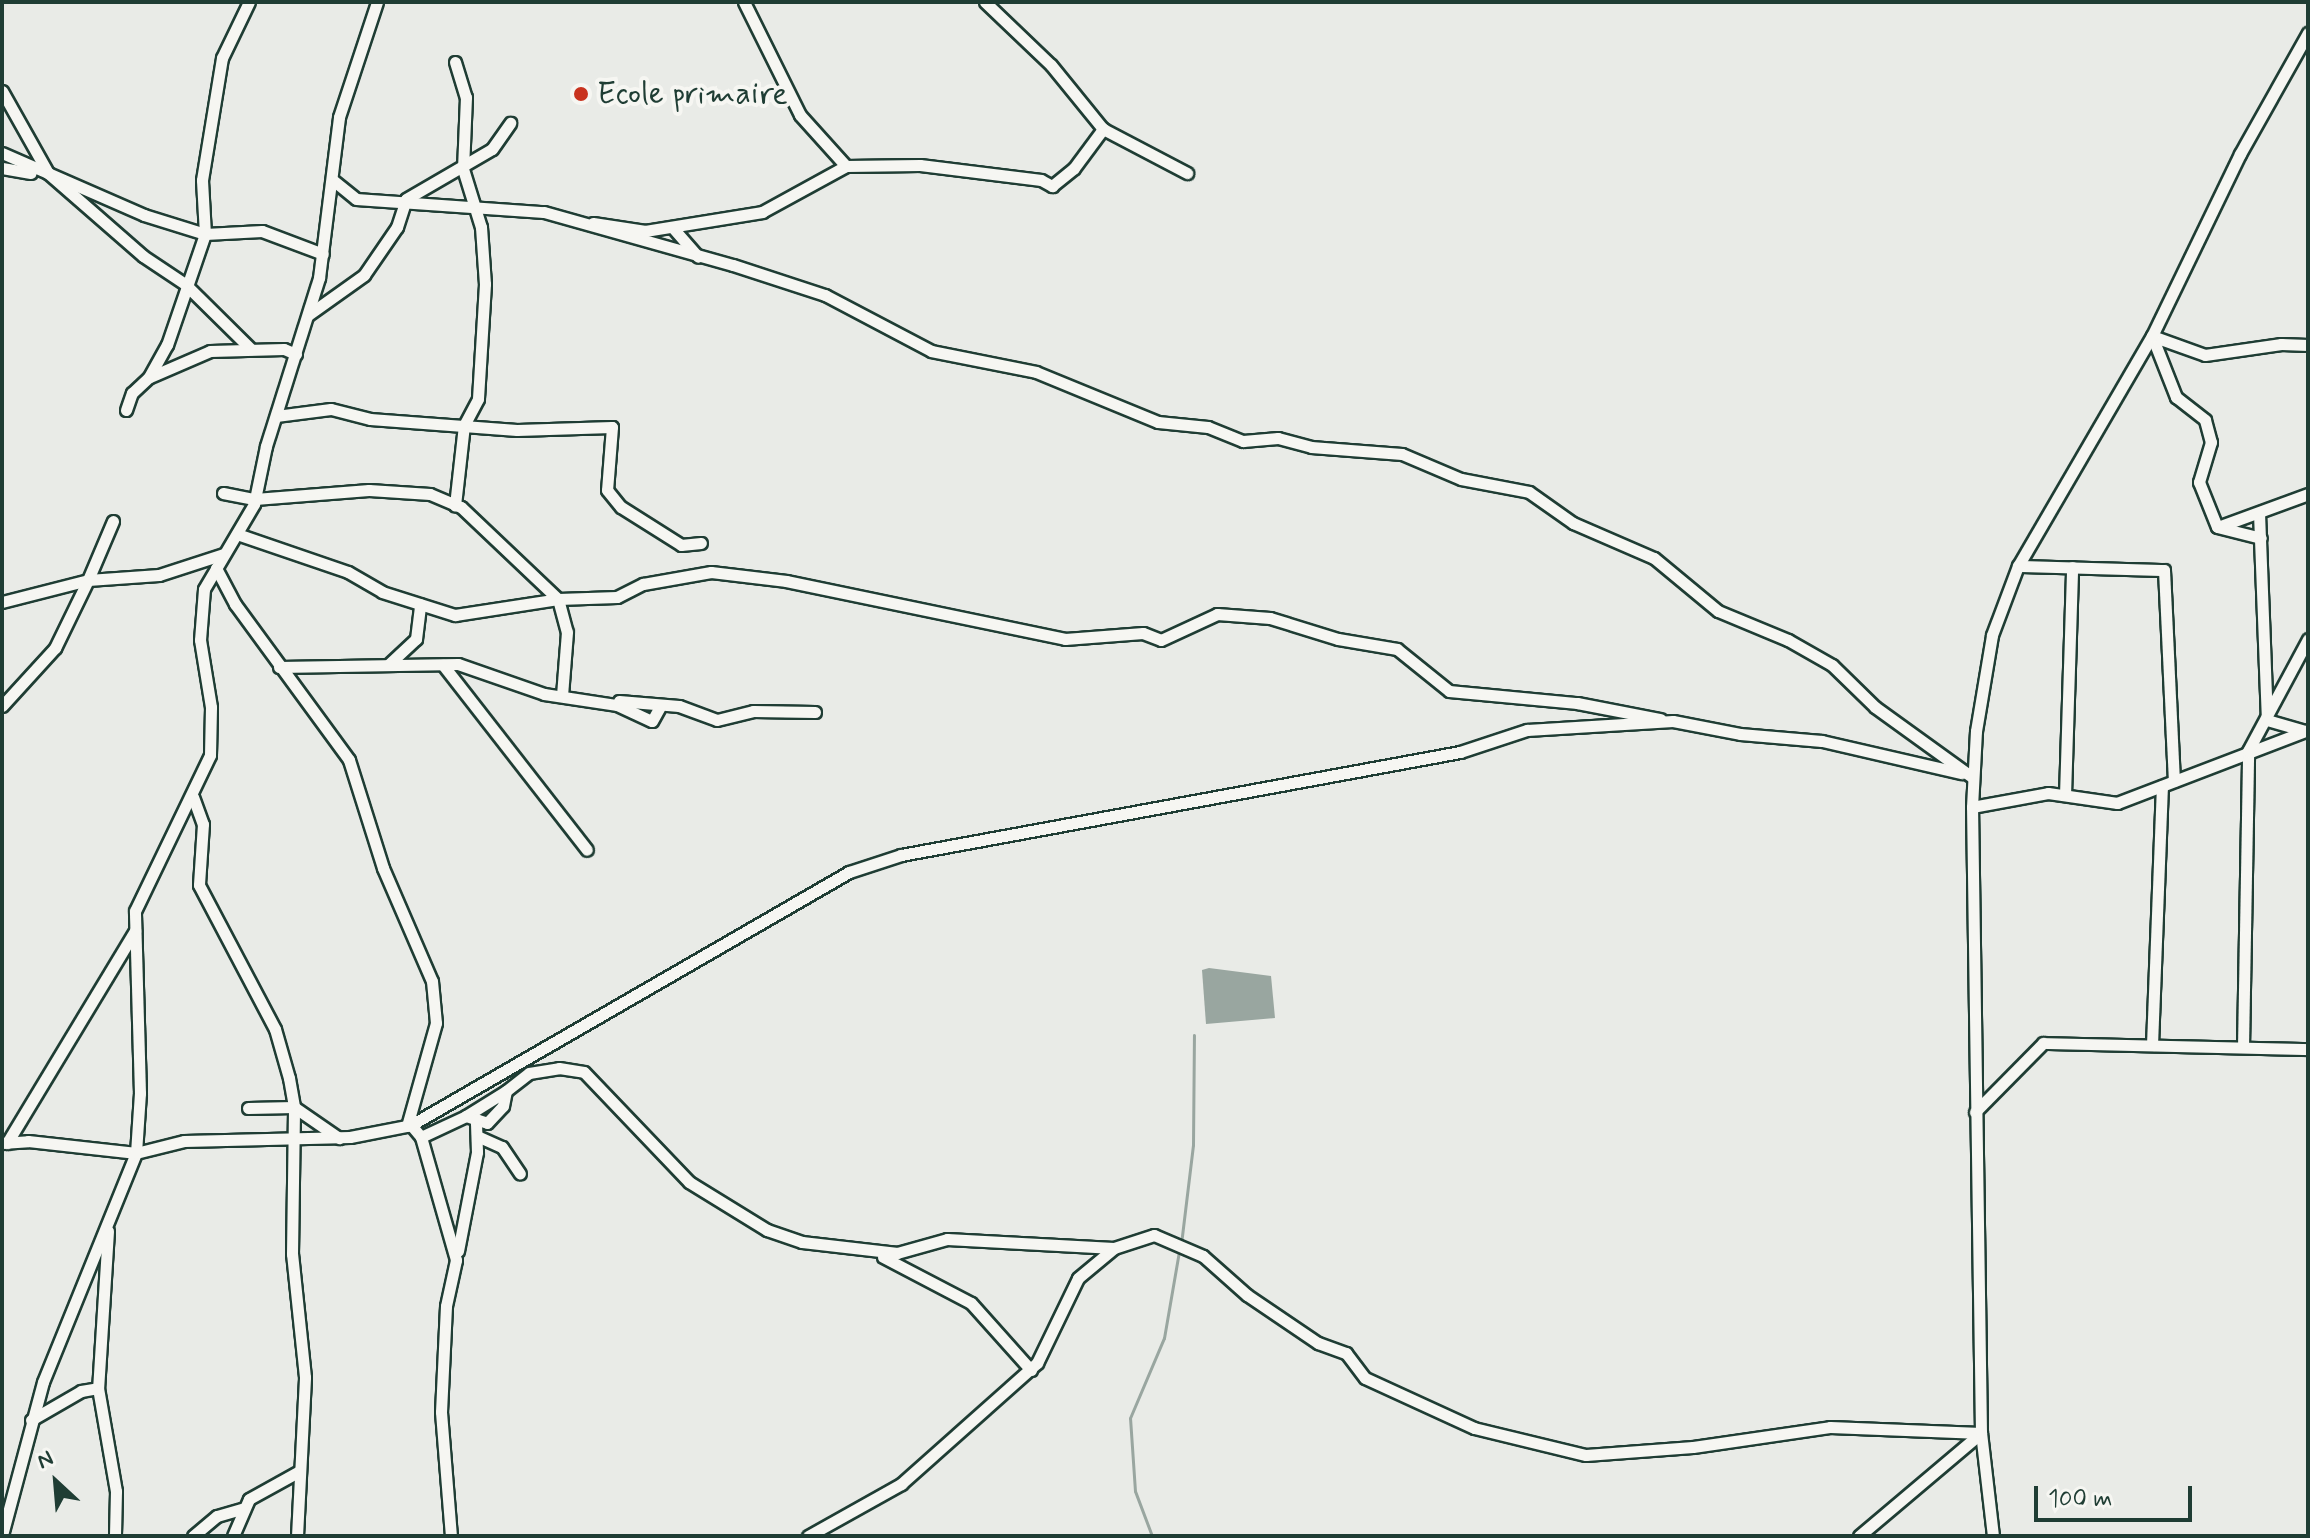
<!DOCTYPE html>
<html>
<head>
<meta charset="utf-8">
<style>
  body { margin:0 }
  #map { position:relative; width:2310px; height:1538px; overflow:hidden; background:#e9ebe7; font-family:Mynerve,sans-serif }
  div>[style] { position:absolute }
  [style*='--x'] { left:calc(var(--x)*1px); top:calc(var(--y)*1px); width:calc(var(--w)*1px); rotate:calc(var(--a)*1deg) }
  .water>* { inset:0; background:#99a6a0 }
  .stream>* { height:3px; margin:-1.5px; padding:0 1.5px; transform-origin:1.5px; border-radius:1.5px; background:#99a6a0 }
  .roads { filter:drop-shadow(2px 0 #1f3d34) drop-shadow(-2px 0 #1f3d34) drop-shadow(0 2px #1f3d34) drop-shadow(0 -2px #1f3d34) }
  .minor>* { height:11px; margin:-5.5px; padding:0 5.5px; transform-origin:5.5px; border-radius:5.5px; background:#f6f6f2 }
  .dots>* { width:22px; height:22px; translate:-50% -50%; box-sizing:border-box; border:4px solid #f6f6f2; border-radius:50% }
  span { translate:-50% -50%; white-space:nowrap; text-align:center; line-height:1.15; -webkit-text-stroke:8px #f6f6f2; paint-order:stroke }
  .poi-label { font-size:32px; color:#1f3d34 }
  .left { translate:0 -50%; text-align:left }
  .frame { position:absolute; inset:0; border:4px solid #1f3d34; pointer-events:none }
  .north { position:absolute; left:16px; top:1442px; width:80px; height:80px; -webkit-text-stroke:6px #f6f6f2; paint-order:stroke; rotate:334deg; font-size:22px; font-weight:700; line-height:32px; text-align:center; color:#1f3d34 }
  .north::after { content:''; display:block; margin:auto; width:28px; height:36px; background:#1f3d34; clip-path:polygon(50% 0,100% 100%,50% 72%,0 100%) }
  .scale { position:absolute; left:2034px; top:1486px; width:158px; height:36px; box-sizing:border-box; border:4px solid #1f3d34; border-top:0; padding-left:10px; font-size:24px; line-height:28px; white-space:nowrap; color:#1f3d34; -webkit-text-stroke:6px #f6f6f2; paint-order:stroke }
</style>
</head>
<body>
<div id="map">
  <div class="water">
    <div style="clip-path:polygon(1209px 968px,1271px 976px,1275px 1018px,1206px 1024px,1202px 970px)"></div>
  </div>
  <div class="stream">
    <div style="--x:1181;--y:1244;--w:100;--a:-83.1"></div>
    <div style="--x:1193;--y:1145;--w:110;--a:-89.5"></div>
    <div style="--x:1152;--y:1536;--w:48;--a:-110.7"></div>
    <div style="--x:1135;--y:1491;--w:73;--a:-93.9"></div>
    <div style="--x:1130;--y:1418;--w:87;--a:-67"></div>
    <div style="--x:1164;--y:1338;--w:88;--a:-80.2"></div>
  </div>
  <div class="roads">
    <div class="minor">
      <div style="--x:744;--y:2;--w:126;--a:63.6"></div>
      <div style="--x:800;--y:115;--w:69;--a:48"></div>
      <div style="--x:985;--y:2;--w:91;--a:43.7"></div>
      <div style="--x:1051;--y:65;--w:82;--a:50.9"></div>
      <div style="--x:1103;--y:129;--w:95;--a:27.6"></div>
      <div style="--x:455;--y:62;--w:37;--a:73"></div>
      <div style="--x:466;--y:97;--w:72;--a:92.4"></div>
      <div style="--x:463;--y:169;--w:61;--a:72.8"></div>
      <div style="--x:481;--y:227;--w:57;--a:86"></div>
      <div style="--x:485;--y:284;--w:115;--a:93.5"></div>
      <div style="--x:478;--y:399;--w:30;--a:118"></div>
      <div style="--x:464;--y:425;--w:81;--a:96.4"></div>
      <div style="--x:2;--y:91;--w:94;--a:60.7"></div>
      <div style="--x:48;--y:173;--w:105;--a:23.6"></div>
      <div style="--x:144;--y:215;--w:64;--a:17.3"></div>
      <div style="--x:205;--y:234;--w:57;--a:-3"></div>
      <div style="--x:262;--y:231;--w:65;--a:20.7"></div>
      <div style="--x:2;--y:153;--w:50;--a:23.5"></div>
      <div style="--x:48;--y:173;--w:126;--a:41.1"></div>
      <div style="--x:143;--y:256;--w:50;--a:33.7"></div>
      <div style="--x:185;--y:284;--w:93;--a:44.6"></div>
      <div style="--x:2;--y:168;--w:29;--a:10"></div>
      <div style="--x:334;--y:181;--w:28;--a:39"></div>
      <div style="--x:356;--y:199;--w:188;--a:4"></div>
      <div style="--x:544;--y:212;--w:196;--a:15.7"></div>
      <div style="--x:733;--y:265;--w:97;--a:18.1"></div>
      <div style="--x:825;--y:295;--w:120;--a:27.8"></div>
      <div style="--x:931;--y:351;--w:107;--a:11.3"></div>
      <div style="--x:1036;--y:372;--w:132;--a:22.3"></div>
      <div style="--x:1158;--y:422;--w:50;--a:5.7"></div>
      <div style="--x:1208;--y:427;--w:38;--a:22"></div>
      <div style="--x:1243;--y:441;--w:35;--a:-5"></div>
      <div style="--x:1278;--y:438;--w:34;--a:15"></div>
      <div style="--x:1311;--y:447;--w:91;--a:4.4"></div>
      <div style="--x:1402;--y:454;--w:64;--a:23"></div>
      <div style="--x:1461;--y:479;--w:69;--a:10.8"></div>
      <div style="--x:1529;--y:492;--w:54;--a:35.2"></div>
      <div style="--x:1573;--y:523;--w:88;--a:23.4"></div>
      <div style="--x:1654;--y:558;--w:83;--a:39.6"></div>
      <div style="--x:1718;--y:611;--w:76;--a:22.5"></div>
      <div style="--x:1788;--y:640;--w:51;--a:29.6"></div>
      <div style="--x:1832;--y:665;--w:60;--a:44.3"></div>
      <div style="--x:1875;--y:707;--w:120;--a:35.8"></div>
      <div style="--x:593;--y:223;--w:53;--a:8.7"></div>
      <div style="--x:645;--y:231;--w:119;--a:-9.2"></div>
      <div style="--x:762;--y:212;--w:96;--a:-28.7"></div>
      <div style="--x:846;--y:166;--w:74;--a:-0.8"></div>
      <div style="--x:920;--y:165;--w:122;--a:7.1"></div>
      <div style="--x:1041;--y:180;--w:13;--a:29"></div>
      <div style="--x:1052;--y:186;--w:28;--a:-39"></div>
      <div style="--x:1074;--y:168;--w:49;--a:-53.4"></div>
      <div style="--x:673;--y:228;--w:38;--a:49"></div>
      <div style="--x:308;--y:315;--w:69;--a:-35.5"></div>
      <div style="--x:364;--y:275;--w:58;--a:-55.5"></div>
      <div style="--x:397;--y:227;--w:29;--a:-72"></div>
      <div style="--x:406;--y:199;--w:99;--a:-30.2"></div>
      <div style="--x:492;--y:149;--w:32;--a:-55"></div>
      <div style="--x:2152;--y:336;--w:66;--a:68.5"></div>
      <div style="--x:2176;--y:397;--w:37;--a:38"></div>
      <div style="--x:2205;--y:420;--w:23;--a:75"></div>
      <div style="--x:2211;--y:442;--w:42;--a:106.7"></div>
      <div style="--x:2199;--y:482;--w:48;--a:68.2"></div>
      <div style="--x:2217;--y:527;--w:45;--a:14"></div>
      <div style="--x:2152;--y:336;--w:56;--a:19.7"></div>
      <div style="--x:2205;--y:355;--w:77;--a:-8.2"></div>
      <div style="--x:2281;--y:344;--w:27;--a:2"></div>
      <div style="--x:150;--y:377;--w:65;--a:-23.4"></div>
      <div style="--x:210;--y:351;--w:74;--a:-1.5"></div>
      <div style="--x:284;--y:349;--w:13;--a:23"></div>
      <div style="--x:126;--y:410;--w:18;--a:-71"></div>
      <div style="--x:132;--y:393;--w:23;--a:-43"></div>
      <div style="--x:149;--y:377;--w:37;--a:-61"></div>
      <div style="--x:167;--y:345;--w:117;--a:-71.1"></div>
      <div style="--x:205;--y:234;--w:54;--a:-93.2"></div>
      <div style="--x:202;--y:180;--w:124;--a:-80.7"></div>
      <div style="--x:222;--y:58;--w:62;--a:-64.3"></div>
      <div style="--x:276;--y:416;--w:55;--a:-7.3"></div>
      <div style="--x:331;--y:409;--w:40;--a:14.4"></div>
      <div style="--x:370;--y:419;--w:147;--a:4.3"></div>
      <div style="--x:517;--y:430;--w:95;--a:-1.8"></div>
      <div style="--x:612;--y:427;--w:63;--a:94.5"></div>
      <div style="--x:607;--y:490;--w:22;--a:51"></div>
      <div style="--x:621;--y:507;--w:71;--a:32.3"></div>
      <div style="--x:681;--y:545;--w:20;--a:-6"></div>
      <div style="--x:223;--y:493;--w:33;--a:11"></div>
      <div style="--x:255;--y:499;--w:114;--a:-4.5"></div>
      <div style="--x:369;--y:490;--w:61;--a:3.8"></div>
      <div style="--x:430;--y:494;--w:34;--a:23"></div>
      <div style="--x:461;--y:507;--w:134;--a:43.5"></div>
      <div style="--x:558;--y:599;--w:59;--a:-1.9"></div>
      <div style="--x:617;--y:597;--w:29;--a:-27"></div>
      <div style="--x:643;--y:584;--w:69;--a:-10"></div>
      <div style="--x:711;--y:572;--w:76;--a:6.8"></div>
      <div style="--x:786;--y:581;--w:285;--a:11.7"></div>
      <div style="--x:1065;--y:639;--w:78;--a:-4.4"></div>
      <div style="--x:1143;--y:633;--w:19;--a:21"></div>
      <div style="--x:1161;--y:640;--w:62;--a:-24.9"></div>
      <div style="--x:1217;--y:614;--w:53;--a:4.3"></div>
      <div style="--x:1270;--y:618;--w:71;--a:17.2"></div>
      <div style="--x:1338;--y:639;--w:60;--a:9.6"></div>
      <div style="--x:1397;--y:649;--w:67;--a:38.9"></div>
      <div style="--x:1449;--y:691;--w:129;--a:5.4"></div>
      <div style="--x:1577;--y:703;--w:85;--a:10.9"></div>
      <div style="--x:2259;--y:513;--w:207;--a:87.8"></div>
      <div style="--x:2267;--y:720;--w:37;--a:16"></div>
      <div style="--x:113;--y:521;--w:64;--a:113"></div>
      <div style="--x:88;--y:580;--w:71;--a:-4"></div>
      <div style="--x:159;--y:575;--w:68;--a:-17.9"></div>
      <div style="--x:2218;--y:527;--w:96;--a:-20.1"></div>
      <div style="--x:237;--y:534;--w:117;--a:18.9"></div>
      <div style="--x:348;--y:572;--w:39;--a:30"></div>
      <div style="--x:382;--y:592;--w:77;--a:17.5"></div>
      <div style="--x:455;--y:615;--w:104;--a:-8.8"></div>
      <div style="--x:558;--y:599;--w:34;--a:75"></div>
      <div style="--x:567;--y:632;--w:64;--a:94.5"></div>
      <div style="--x:2018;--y:566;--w:146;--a:1.6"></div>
      <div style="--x:2164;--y:570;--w:211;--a:87.3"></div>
      <div style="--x:216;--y:568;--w:41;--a:62.2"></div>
      <div style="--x:235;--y:604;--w:193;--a:53.8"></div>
      <div style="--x:349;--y:760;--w:113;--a:72.5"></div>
      <div style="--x:383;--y:868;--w:123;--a:66.6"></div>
      <div style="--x:432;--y:981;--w:42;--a:84.6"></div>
      <div style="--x:436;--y:1023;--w:107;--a:105.7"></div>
      <div style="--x:2;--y:602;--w:89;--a:-14.3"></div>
      <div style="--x:389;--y:664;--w:37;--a:-43"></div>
      <div style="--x:416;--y:639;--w:35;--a:-83"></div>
      <div style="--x:443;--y:665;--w:234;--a:52.1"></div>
      <div style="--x:279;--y:667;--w:179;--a:-1"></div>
      <div style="--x:458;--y:664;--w:91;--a:19.2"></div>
      <div style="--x:544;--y:694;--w:74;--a:8.6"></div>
      <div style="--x:617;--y:705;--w:38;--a:25"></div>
      <div style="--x:652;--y:721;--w:18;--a:-61"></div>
      <div style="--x:619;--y:701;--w:60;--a:4.8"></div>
      <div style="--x:679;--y:706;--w:40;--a:20.2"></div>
      <div style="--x:717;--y:720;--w:37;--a:-14"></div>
      <div style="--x:753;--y:711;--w:62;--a:0.9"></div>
      <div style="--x:2;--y:706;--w:79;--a:-47.6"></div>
      <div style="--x:55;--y:648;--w:76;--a:-64.1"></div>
      <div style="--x:2065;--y:795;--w:228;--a:-88.2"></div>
      <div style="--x:193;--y:797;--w:29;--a:70"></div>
      <div style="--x:203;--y:824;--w:61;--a:93.8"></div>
      <div style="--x:199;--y:885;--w:163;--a:62.2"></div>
      <div style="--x:275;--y:1029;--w:51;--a:74.1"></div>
      <div style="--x:289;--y:1078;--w:29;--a:80"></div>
      <div style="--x:294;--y:1107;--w:46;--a:178.8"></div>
      <div style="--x:1972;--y:807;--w:77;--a:-10.4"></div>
      <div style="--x:2048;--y:793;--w:70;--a:8.2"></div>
      <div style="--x:2117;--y:803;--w:204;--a:-20.9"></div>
      <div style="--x:2152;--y:1045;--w:259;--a:-87.8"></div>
      <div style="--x:2243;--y:1047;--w:296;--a:-89"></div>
      <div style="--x:2248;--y:751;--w:127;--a:-61.8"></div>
      <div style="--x:1975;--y:1112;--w:97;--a:-45.4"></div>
      <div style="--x:2043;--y:1043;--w:265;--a:1.3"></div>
      <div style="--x:466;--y:1116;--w:47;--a:-32"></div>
      <div style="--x:411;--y:1125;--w:16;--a:50"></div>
      <div style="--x:421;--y:1137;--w:50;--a:-25"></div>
      <div style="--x:466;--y:1116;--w:22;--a:18"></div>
      <div style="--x:487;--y:1123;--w:23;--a:-47"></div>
      <div style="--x:503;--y:1106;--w:15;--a:-79"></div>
      <div style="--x:506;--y:1091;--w:29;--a:-38"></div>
      <div style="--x:529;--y:1073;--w:30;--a:-9"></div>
      <div style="--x:559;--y:1068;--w:25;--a:9"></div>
      <div style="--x:584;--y:1072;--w:152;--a:46.3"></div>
      <div style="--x:689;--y:1182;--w:92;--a:31.6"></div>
      <div style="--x:767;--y:1230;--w:37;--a:19"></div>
      <div style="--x:802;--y:1242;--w:96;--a:6.6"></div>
      <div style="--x:897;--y:1253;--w:52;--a:-15.6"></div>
      <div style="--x:947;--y:1239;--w:167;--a:3.1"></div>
      <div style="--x:1114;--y:1248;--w:42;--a:-18"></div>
      <div style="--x:1154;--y:1235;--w:53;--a:23.2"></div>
      <div style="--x:1203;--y:1256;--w:59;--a:41.6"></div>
      <div style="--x:1247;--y:1295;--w:86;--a:34.1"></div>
      <div style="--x:1318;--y:1343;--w:30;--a:20"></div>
      <div style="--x:1346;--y:1353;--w:31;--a:53"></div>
      <div style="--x:1365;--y:1378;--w:120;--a:24.6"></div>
      <div style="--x:1474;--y:1428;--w:115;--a:13.6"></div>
      <div style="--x:1586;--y:1455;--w:107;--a:-4.3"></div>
      <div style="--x:1693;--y:1447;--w:138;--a:-8.3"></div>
      <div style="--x:1830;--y:1427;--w:151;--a:2.3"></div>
      <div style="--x:477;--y:1136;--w:27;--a:24"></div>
      <div style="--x:502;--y:1147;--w:32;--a:56"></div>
      <div style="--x:421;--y:1137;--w:128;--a:74.1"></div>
      <div style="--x:456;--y:1260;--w:47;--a:102.3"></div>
      <div style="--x:446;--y:1306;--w:106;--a:92.7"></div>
      <div style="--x:441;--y:1412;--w:124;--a:85.4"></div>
      <div style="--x:2;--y:1143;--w:26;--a:-4"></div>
      <div style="--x:28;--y:1141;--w:109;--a:6.3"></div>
      <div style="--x:136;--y:1153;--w:49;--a:-14"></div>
      <div style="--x:184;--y:1141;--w:166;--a:-1.4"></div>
      <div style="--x:350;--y:1137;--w:62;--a:-11.1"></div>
      <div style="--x:411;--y:1125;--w:506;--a:-30.01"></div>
      <div style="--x:849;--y:872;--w:55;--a:-18.1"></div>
      <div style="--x:901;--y:855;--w:568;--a:-10.44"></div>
      <div style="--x:1460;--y:752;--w:71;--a:-18.2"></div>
      <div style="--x:1527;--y:730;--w:146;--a:-3.5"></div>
      <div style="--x:1673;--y:721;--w:68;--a:11"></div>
      <div style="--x:1740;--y:734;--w:82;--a:4.9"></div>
      <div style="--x:1822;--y:741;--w:143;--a:13"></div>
      <div style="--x:7;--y:1143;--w:248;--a:-58.9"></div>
      <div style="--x:108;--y:1231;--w:157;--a:93.6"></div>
      <div style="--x:98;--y:1388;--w:105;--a:80.1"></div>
      <div style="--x:116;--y:1491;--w:45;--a:91.3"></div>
      <div style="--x:458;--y:1251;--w:101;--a:-79.1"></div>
      <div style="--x:477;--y:1152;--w:33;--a:-92"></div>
      <div style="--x:883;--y:1257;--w:99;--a:27.6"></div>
      <div style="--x:971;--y:1303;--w:90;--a:48.2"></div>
      <div style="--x:31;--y:1420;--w:58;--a:-30.1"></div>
      <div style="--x:81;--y:1391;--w:17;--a:-10"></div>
      <div style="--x:2;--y:1535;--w:158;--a:-75"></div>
      <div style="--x:43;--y:1382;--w:247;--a:-67.9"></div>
      <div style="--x:136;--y:1153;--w:60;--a:-86.2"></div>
      <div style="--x:140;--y:1093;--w:182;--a:-91.6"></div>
      <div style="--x:135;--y:911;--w:173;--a:-64.3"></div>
      <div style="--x:210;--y:755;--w:48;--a:-88.8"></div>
      <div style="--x:211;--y:707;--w:68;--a:-99.3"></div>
      <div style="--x:200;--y:640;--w:51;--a:-85.5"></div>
      <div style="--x:204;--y:589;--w:99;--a:-59.5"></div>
      <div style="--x:254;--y:504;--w:59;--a:-78.3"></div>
      <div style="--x:266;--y:446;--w:176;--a:-72.5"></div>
      <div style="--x:319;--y:278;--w:162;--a:-82.9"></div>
      <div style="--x:339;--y:117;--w:121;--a:-71.7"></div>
      <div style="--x:193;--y:1536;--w:31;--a:-40"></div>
      <div style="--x:217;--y:1516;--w:26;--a:-16"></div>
      <div style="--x:233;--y:1536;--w:40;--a:-66.6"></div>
      <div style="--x:249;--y:1499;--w:56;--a:-28.9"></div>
      <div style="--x:297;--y:1536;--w:159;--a:-87.1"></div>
      <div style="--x:305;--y:1377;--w:124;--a:-96"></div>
      <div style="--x:292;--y:1254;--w:147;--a:-89.2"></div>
      <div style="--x:294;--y:1107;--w:55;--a:34.6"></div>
      <div style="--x:808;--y:1536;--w:107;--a:-29.2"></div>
      <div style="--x:901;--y:1484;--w:182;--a:-41.7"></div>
      <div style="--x:1037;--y:1363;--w:94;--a:-64.2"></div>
      <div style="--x:1078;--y:1278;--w:47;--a:-39.8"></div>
      <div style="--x:1859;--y:1536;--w:160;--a:-40.2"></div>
      <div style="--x:1993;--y:1536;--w:104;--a:-96.6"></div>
      <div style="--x:1981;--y:1433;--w:626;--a:-90.82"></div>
      <div style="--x:1972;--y:807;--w:76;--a:-87"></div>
      <div style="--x:1976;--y:731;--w:97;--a:-80.5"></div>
      <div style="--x:1992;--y:635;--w:74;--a:-69.4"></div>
      <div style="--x:2018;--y:566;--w:266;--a:-59.8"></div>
      <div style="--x:2152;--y:336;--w:202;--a:-64.2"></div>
      <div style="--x:2240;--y:154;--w:139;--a:-60.7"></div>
    </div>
  </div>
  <div class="dots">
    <div style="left:581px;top:94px;background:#c8321e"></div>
  </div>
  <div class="poi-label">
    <span class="left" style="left:597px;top:94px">Ecole primaire</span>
  </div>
  <div class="frame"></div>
  <div class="north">N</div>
  <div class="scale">100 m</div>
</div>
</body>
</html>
